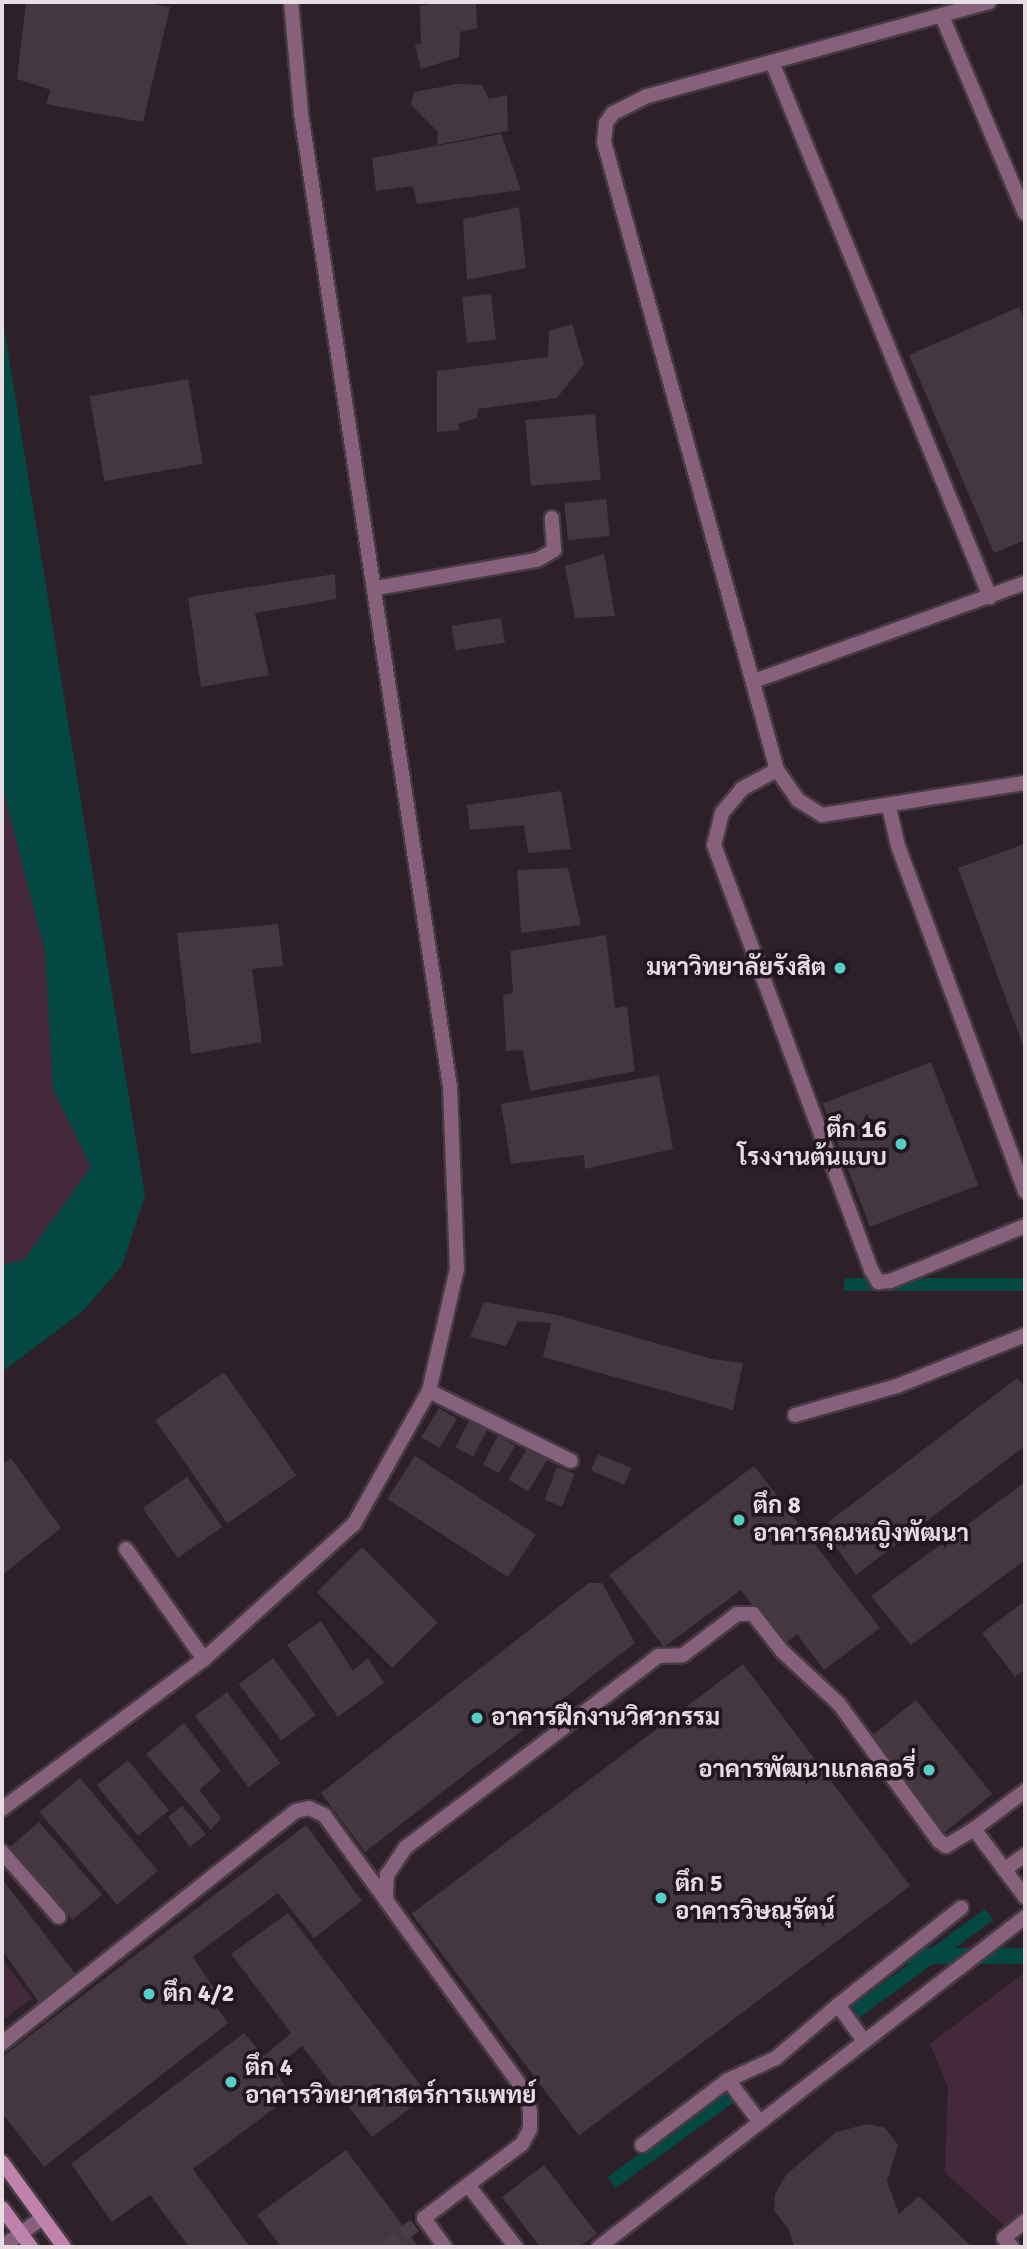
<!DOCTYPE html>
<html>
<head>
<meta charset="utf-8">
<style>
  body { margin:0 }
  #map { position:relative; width:1027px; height:2249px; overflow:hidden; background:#2d2029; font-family:Signika,Sarabun,sans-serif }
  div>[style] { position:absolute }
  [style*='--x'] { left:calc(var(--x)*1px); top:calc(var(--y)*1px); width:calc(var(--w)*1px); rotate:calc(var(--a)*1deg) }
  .green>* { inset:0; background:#43293b }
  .water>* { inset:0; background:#044844; transform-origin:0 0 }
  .building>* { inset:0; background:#443740; transform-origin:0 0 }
  .street-tunnel>* { height:14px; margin-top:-7px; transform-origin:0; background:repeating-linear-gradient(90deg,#493c45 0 14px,transparent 0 21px) }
  .roads { filter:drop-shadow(2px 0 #473b43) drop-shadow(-2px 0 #473b43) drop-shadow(0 2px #473b43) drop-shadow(0 -2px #473b43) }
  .street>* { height:14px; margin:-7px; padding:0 7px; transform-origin:7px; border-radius:7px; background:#87617b }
  .secondary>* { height:14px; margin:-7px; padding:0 7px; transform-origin:7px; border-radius:7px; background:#bf82ad }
  .dots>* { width:19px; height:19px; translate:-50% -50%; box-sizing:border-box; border:4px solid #23171f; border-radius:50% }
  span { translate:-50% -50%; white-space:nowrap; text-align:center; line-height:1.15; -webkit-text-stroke:7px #23171f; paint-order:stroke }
  .poi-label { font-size:24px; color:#e6dee3; font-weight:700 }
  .right { translate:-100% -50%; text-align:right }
  .left { translate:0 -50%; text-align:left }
  .frame { position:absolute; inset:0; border:4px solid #e6dee3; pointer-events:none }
</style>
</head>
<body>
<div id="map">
  <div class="green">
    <div style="clip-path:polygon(2px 785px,45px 952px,53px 1089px,91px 1167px,24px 1260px,2px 1265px)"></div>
    <div style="clip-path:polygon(2px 1959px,32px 1998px,2px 2021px)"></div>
    <div style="clip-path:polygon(1025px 1972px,1025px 2211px,1005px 2226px,945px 2173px,948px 2087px,930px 2044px)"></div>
  </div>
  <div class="water">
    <div style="clip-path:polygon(2px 315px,145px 1196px,122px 1266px,82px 1312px,2px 1372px,2px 1265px,24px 1260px,91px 1167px,53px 1089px,45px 952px,2px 785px)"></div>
    <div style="left:1025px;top:1278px;width:13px;height:181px;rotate:90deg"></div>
    <div style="left:985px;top:1909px;width:14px;height:165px;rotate:54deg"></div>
    <div style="left:1025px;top:1948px;width:16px;height:127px;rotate:90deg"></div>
    <div style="left:727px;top:2090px;width:14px;height:148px;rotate:54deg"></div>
  </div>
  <div class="building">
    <div style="clip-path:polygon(26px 2px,140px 2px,170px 7px,143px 122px,46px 104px,51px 90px,17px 79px)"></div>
    <div style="clip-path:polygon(440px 2px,476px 2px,477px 28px,460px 32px,459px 57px,421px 69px,415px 45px,421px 43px,420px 6px)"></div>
    <div style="clip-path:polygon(457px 84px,482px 85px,489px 99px,507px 95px,508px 131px,437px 145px,438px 132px,411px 105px,414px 92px)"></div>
    <div style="clip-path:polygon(501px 134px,521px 190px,417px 204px,413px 186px,376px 191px,372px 158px)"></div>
    <div style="clip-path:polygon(519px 207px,526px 268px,467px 280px,463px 219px)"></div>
    <div style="left:491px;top:294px;width:46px;height:29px;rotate:84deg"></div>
    <div style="clip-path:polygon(1019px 307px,1025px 321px,1025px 540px,994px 553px,909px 355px)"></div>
    <div style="clip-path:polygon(572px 324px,584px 364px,557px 398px,478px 409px,477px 418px,458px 424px,459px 430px,437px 432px,437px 371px,548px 357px,549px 331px)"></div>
    <div style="left:188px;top:379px;width:86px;height:100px;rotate:80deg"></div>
    <div style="left:595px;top:414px;width:66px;height:70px;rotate:85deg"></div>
    <div style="left:606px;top:499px;width:37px;height:42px;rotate:84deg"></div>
    <div style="clip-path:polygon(604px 554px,615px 616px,575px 618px,565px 566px)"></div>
    <div style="clip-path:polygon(335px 574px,336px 599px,255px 613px,269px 675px,201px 687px,188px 597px)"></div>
    <div style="left:501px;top:618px;width:25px;height:50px;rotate:81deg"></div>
    <div style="clip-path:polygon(561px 791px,571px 849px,528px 853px,524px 825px,470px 830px,467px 805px)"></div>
    <div style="clip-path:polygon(1024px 844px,1025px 848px,1025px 1051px,958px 868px)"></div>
    <div style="clip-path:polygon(568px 868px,581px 925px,521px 933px,517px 870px)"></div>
    <div style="clip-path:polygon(278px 924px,283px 966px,252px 969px,262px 1042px,191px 1054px,177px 933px)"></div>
    <div style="clip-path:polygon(606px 935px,615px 1008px,627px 1006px,635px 1071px,530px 1091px,523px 1050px,506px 1051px,503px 995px,513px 993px,510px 951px)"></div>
    <div style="left:931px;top:1062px;width:132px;height:116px;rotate:69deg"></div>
    <div style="clip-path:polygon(659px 1075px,673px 1149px,585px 1169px,584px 1155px,511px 1164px,501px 1104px)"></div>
    <div style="clip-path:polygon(484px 1302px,557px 1315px,712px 1359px,743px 1363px,733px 1410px,543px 1357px,551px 1323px,518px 1321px,506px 1346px,470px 1337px)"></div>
    <div style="left:224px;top:1372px;width:126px;height:84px;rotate:55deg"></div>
    <div style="clip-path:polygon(1017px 1378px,1025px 1388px,1025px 1446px,856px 1575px,822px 1527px)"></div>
    <div style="left:439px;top:1408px;width:21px;height:34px;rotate:31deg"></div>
    <div style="left:470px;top:1419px;width:20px;height:32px;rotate:27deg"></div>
    <div style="clip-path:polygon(498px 1435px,515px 1446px,499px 1473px,483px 1465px)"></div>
    <div style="left:528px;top:1447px;width:23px;height:38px;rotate:31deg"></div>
    <div style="left:598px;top:1454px;width:36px;height:18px;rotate:23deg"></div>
    <div style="left:415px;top:1456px;width:144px;height:51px;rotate:33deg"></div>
    <div style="clip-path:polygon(11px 1458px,61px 1528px,2px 1575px,2px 1464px)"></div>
    <div style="clip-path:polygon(754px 1466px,880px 1628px,824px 1670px,797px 1634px,782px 1646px,741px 1590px,664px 1647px,609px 1575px)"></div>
    <div style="left:557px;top:1467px;width:19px;height:35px;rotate:21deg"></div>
    <div style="left:187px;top:1477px;width:61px;height:54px;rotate:55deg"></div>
    <div style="clip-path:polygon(1025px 1482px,1025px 1560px,911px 1645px,871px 1596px)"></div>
    <div style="left:362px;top:1547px;width:107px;height:64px;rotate:45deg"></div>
    <div style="clip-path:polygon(589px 1583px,602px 1583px,635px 1643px,365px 1852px,321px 1793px)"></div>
    <div style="clip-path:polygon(1025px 1601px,1025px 1669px,1015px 1677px,982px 1633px)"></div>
    <div style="clip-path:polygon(321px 1621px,353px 1671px,368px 1658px,384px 1683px,338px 1717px,287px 1645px)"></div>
    <div style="left:273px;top:1658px;width:71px;height:43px;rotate:53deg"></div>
    <div style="left:743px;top:1664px;width:278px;height:415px;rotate:53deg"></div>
    <div style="left:227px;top:1692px;width:89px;height:40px;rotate:53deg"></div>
    <div style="left:916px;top:1700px;width:121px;height:66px;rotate:51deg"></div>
    <div style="clip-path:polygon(184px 1723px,221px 1771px,199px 1790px,221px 1818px,211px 1830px,146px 1754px)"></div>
    <div style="left:128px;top:1760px;width:65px;height:40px;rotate:51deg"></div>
    <div style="left:80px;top:1778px;width:121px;height:53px;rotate:50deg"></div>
    <div style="clip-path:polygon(182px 1806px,206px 1834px,190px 1847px,168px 1817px)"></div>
    <div style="left:39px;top:1822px;width:96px;height:39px;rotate:49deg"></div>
    <div style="clip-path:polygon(306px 1825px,362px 1901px,314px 1938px,278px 1893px,193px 1957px,215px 1990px,209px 1997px,228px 2023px,44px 2167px,2px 2113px,2px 2057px)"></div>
    <div style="clip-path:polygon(2px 1879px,76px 1975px,40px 2004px,2px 1950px)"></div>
    <div style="clip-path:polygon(288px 1913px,428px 2095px,372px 2137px,302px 2046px,274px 2069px,291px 2096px,193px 2169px,250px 2247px,189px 2247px,150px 2195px,112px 2222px,71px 2164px,244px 2033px,264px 2056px,291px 2033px,231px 1954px)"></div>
    <div style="clip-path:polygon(868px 2124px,885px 2128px,898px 2145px,887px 2181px,899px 2214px,919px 2196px,972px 2247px,794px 2247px,789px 2230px,774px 2210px,775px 2194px,786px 2175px,836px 2132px)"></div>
    <div style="clip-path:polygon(346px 2150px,419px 2247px,281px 2247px,257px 2215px)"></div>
    <div style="clip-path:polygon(544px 2165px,597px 2234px,579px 2247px,540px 2247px,502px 2197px)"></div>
  </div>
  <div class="street-tunnel">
    <div style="--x:387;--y:2247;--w:47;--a:-38.1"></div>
  </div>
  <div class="roads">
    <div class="street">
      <div style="--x:989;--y:2;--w:355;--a:164.6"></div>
      <div style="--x:647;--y:96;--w:38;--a:153"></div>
      <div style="--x:613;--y:113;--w:12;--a:125"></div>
      <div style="--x:606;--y:123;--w:19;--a:96"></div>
      <div style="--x:604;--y:142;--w:651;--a:74.6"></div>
      <div style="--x:777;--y:770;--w:37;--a:55"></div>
      <div style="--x:798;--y:800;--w:28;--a:32"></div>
      <div style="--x:822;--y:815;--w:206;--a:-9"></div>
      <div style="--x:942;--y:16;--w:214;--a:67.2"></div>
      <div style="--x:772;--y:62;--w:578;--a:67.83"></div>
      <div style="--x:376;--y:588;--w:163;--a:-9.9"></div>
      <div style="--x:537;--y:560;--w:20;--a:-30"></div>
      <div style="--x:554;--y:550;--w:32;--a:-94"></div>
      <div style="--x:754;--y:681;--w:288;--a:-19.9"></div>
      <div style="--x:777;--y:770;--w:40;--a:152"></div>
      <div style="--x:742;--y:789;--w:31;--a:130"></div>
      <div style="--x:722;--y:813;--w:33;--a:104"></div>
      <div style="--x:714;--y:845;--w:454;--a:69.7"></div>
      <div style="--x:872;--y:1271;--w:13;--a:61"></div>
      <div style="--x:878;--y:1282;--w:12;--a:-5"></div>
      <div style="--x:890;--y:1281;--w:146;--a:-22.2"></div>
      <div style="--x:889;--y:807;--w:40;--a:77"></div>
      <div style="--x:898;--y:846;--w:368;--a:69.8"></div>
      <div style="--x:429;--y:1391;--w:158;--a:26.2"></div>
      <div style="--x:795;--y:1415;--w:106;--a:-15.9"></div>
      <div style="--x:897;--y:1386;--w:138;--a:-21.7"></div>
      <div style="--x:126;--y:1549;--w:135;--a:54.7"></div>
      <div style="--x:2;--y:1809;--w:252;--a:-36.6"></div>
      <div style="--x:204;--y:1659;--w:202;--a:-42"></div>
      <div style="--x:354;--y:1524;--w:153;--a:-60.6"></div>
      <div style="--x:429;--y:1391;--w:125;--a:-77.1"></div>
      <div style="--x:457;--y:1269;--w:182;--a:-92.2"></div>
      <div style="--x:450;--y:1087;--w:985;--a:-98.7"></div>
      <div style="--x:301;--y:113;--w:111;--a:-95.1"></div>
      <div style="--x:974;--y:1829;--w:64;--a:-36.7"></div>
      <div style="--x:2;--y:1852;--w:86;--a:48.8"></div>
      <div style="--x:1004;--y:1870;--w:26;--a:-36"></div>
      <div style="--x:864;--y:2041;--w:44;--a:-125.8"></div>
      <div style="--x:838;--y:2005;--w:157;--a:-38.3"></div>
      <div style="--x:2;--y:2043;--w:375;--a:-38.3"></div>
      <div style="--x:296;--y:1811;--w:13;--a:-13"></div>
      <div style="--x:309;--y:1808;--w:17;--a:25"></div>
      <div style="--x:324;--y:1815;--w:105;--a:53.9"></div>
      <div style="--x:728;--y:2080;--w:53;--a:-24.6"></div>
      <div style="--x:776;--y:2058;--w:82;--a:-40.5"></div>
      <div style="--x:642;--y:2145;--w:108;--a:-37.1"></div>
      <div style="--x:728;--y:2080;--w:51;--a:52.9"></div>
      <div style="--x:468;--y:2185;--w:78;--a:52.3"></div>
      <div style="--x:2;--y:2247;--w:49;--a:-35.9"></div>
      <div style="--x:445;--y:2247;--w:36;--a:-126"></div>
      <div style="--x:424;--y:2218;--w:123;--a:-37.1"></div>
      <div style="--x:522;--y:2144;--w:17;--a:-62"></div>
      <div style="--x:530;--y:2129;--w:18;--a:-90"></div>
      <div style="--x:530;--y:2111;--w:18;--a:-103"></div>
      <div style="--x:526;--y:2093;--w:238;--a:-126"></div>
      <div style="--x:386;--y:1900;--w:25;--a:-88"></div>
      <div style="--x:387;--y:1875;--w:34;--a:-56"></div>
      <div style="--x:406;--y:1847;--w:317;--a:-37.1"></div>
      <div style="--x:659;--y:1656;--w:24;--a:-2"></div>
      <div style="--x:683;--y:1655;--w:68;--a:-37.2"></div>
      <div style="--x:737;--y:1614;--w:16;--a:0"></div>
      <div style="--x:753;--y:1614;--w:47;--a:51.9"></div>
      <div style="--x:782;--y:1651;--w:78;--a:42.9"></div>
      <div style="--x:839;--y:1704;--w:170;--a:53.9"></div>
      <div style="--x:939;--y:1841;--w:9;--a:36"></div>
      <div style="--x:946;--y:1846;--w:33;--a:-31"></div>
      <div style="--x:974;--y:1829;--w:85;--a:53.1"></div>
      <div style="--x:599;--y:2247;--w:539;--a:-37.76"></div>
      <div style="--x:1012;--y:2247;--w:12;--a:-132"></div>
      <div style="--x:1004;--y:2238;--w:27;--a:-39"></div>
    </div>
    <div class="secondary">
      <div style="--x:2;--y:2162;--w:105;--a:53.9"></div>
      <div style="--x:2;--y:2208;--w:49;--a:53.4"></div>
    </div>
  </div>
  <div class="dots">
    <div style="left:840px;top:968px;background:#55cec5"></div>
    <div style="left:901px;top:1144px;background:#55cec5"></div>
    <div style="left:739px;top:1520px;background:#55cec5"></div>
    <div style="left:477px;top:1718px;background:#55cec5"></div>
    <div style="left:929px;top:1770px;background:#55cec5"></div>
    <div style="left:661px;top:1898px;background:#55cec5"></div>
    <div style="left:149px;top:1994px;background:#55cec5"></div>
    <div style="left:231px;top:2082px;background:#55cec5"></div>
  </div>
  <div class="poi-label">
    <span class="right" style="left:826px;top:968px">มหาวิทยาลัยรังสิต</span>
    <span class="right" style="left:887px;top:1144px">ตึก 16<br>โรงงานต้นแบบ</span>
    <span class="left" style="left:753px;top:1520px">ตึก 8<br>อาคารคุณหญิงพัฒนา</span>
    <span class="left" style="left:491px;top:1718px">อาคารฝึกงานวิศวกรรม</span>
    <span class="right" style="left:915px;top:1770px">อาคารพัฒนาแกลลอรี่</span>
    <span class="left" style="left:675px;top:1898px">ตึก 5<br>อาคารวิษณุรัตน์</span>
    <span class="left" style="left:163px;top:1994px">ตึก 4/2</span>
    <span class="left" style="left:245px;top:2082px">ตึก 4<br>อาคารวิทยาศาสตร์การแพทย์</span>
  </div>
  <div class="frame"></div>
</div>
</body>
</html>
